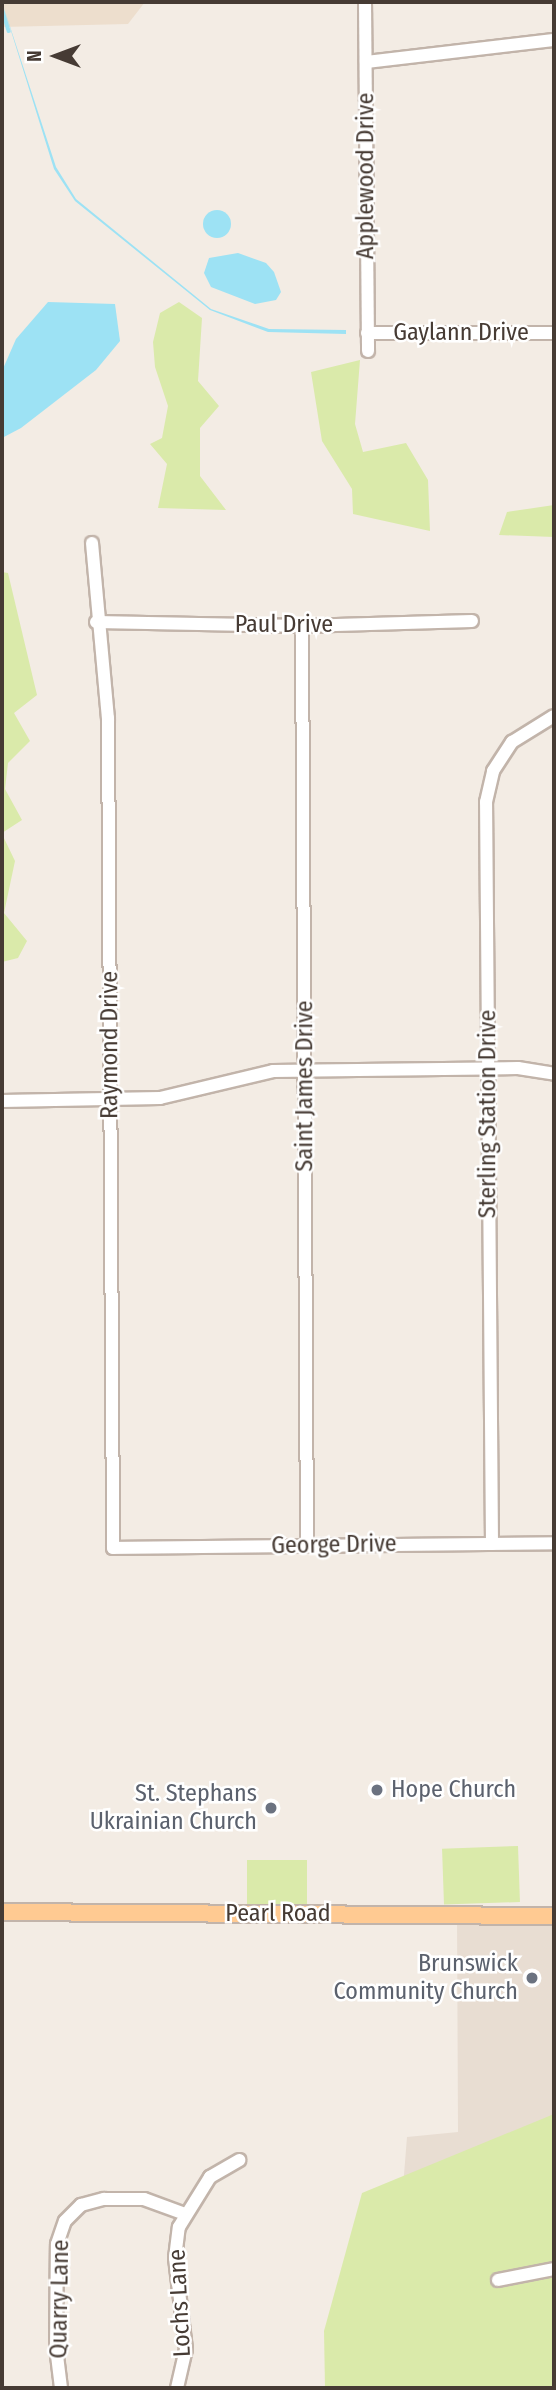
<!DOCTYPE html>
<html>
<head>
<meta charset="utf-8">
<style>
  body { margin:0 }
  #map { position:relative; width:556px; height:2390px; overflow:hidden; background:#f3ece4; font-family:"Fira Sans Condensed",sans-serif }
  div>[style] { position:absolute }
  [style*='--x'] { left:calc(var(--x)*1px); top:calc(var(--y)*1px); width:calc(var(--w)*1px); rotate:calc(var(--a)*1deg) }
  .residential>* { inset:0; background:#e8ddd2 }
  .education>* { inset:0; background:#eddecd }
  .green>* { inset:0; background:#daeaaa; transform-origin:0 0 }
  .water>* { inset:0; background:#9de2f4 }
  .round { border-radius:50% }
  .stream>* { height:3.5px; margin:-1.75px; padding:0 1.75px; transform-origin:1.75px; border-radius:1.75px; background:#9de2f4 }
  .roads { filter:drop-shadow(2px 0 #c2b4aa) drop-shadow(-2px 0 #c2b4aa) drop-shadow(0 2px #c2b4aa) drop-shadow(0 -2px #c2b4aa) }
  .minor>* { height:12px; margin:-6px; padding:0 6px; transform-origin:6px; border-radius:6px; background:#fff }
  .major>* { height:16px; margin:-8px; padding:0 8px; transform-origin:8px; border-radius:8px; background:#ffca92 }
  .dots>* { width:19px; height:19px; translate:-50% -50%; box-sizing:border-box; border:4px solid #fff; border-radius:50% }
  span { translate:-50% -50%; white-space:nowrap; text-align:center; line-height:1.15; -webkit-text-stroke:5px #fff; paint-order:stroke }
  .street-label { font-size:24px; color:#463b34 }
  .worship-label { font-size:24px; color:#5b616d }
  .left { translate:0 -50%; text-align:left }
  .right { translate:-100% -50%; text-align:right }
  .frame { position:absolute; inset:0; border:4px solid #463b34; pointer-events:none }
  .north { position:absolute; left:21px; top:21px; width:70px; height:70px; -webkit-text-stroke:5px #fff; paint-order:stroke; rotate:270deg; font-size:19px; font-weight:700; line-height:28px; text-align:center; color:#463b34 }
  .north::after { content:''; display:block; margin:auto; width:24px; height:32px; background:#463b34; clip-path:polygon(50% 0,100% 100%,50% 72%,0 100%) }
</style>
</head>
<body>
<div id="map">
  <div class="residential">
    <div style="clip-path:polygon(457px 1915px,554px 1916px,554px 2388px,387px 2388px,407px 2137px,458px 2132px)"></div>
  </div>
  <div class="education">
    <div style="clip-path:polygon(2px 2px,145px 2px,128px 24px,2px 27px)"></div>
  </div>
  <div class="green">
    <div style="clip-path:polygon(179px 302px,202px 318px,198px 381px,219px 406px,200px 428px,200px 476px,226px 510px,158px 508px,167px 464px,150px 444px,162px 438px,168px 406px,155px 367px,153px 342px,160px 313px)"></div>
    <div style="clip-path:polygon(360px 360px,355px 424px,363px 452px,406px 443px,428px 480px,430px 531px,353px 514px,352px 489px,322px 441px,311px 372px)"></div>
    <div style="clip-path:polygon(554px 505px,554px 537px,499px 535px,507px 512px)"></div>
    <div style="clip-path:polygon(2px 572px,8px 573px,37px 695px,14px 713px,30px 741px,8px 763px,5px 789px,22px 820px,2px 833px)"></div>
    <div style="clip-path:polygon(2px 834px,15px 861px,4px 913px,27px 941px,18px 958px,2px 962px)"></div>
    <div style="left:518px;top:1846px;width:56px;height:76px;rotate:88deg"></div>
    <div style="left:247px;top:1860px;width:60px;height:45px"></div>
    <div style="clip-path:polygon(554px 2114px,554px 2388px,325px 2388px,324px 2331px,362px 2193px)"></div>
  </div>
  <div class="water">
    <div style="clip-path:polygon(2px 2px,56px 167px,76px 199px,211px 309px,269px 329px,346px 330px,346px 334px,268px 332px,210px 310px,75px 201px,54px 169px)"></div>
    <div class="round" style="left:203px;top:210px;width:28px;height:28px"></div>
    <div style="clip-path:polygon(238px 253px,266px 263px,274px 272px,281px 292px,276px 300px,255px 304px,211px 287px,204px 273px,209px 258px)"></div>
    <div style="clip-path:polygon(48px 302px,115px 304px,120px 341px,96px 370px,21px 428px,2px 438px,2px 371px,16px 339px)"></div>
  </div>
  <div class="stream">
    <div style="--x:2;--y:8;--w:24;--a:73"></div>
  </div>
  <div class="roads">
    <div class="minor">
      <div style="--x:365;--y:2;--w:349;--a:89.5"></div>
      <div style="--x:366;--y:62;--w:189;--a:-6.7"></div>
      <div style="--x:367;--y:333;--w:187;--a:0"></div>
      <div style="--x:92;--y:543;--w:176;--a:84.8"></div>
      <div style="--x:108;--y:718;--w:830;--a:89.65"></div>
      <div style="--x:113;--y:1548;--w:441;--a:-0.6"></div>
      <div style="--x:96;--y:622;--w:206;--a:1.1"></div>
      <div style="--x:302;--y:626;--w:170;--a:-1.7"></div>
      <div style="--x:302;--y:626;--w:919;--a:89.69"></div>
      <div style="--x:2;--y:1101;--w:158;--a:-1.1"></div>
      <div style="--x:160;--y:1098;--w:116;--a:-13.4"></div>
      <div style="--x:273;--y:1071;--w:245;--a:-0.7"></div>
      <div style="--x:518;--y:1068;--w:36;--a:9"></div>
      <div style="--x:492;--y:1544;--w:742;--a:-90.46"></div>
      <div style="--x:486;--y:802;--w:32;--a:-77"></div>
      <div style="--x:493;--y:771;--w:35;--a:-57"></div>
      <div style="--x:512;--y:742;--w:49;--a:-31.8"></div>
      <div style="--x:498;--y:2280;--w:57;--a:-11.1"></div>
      <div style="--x:61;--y:2388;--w:38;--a:-97"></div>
      <div style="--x:56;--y:2350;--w:106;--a:-89.5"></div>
      <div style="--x:57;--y:2244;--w:24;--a:-71"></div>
      <div style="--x:65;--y:2221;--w:23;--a:-45"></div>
      <div style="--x:81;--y:2205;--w:24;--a:-15"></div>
      <div style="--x:104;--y:2199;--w:40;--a:0"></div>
      <div style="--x:144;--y:2199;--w:44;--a:20.1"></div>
      <div style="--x:177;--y:2388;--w:40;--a:-77"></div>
      <div style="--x:186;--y:2349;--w:92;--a:-96.9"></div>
      <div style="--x:175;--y:2258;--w:31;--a:-83"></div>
      <div style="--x:179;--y:2227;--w:59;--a:-58.2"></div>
      <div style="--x:210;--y:2177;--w:34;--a:-30"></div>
    </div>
    <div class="major">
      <div style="--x:2;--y:1912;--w:552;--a:0.42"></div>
    </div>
  </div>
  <div class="dots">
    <div style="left:377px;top:1790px;background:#6b7280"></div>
    <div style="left:271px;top:1808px;background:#6b7280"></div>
    <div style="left:532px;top:1978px;background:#6b7280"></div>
  </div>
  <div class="street-label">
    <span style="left:366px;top:176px;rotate:-90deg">Applewood Drive</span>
    <span style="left:461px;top:333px">Gaylann Drive</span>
    <span style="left:284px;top:625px">Paul Drive</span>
    <span style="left:110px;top:1045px;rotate:-90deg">Raymond Drive</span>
    <span style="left:305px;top:1086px;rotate:-90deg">Saint James Drive</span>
    <span style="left:488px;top:1114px;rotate:-90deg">Sterling Station Drive</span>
    <span style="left:334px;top:1545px;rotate:-1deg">George Drive</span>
    <span style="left:278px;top:1914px">Pearl Road</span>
    <span style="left:60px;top:2299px;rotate:-89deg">Quarry Lane</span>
    <span style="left:180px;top:2303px;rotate:-93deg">Lochs Lane</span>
  </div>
  <div class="worship-label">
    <span class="left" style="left:391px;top:1790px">Hope Church</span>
    <span class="right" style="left:257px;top:1808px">St. Stephans<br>Ukrainian Church</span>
    <span class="right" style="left:518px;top:1978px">Brunswick<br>Community Church</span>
  </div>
  <div class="frame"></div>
  <div class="north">N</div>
</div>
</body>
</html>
